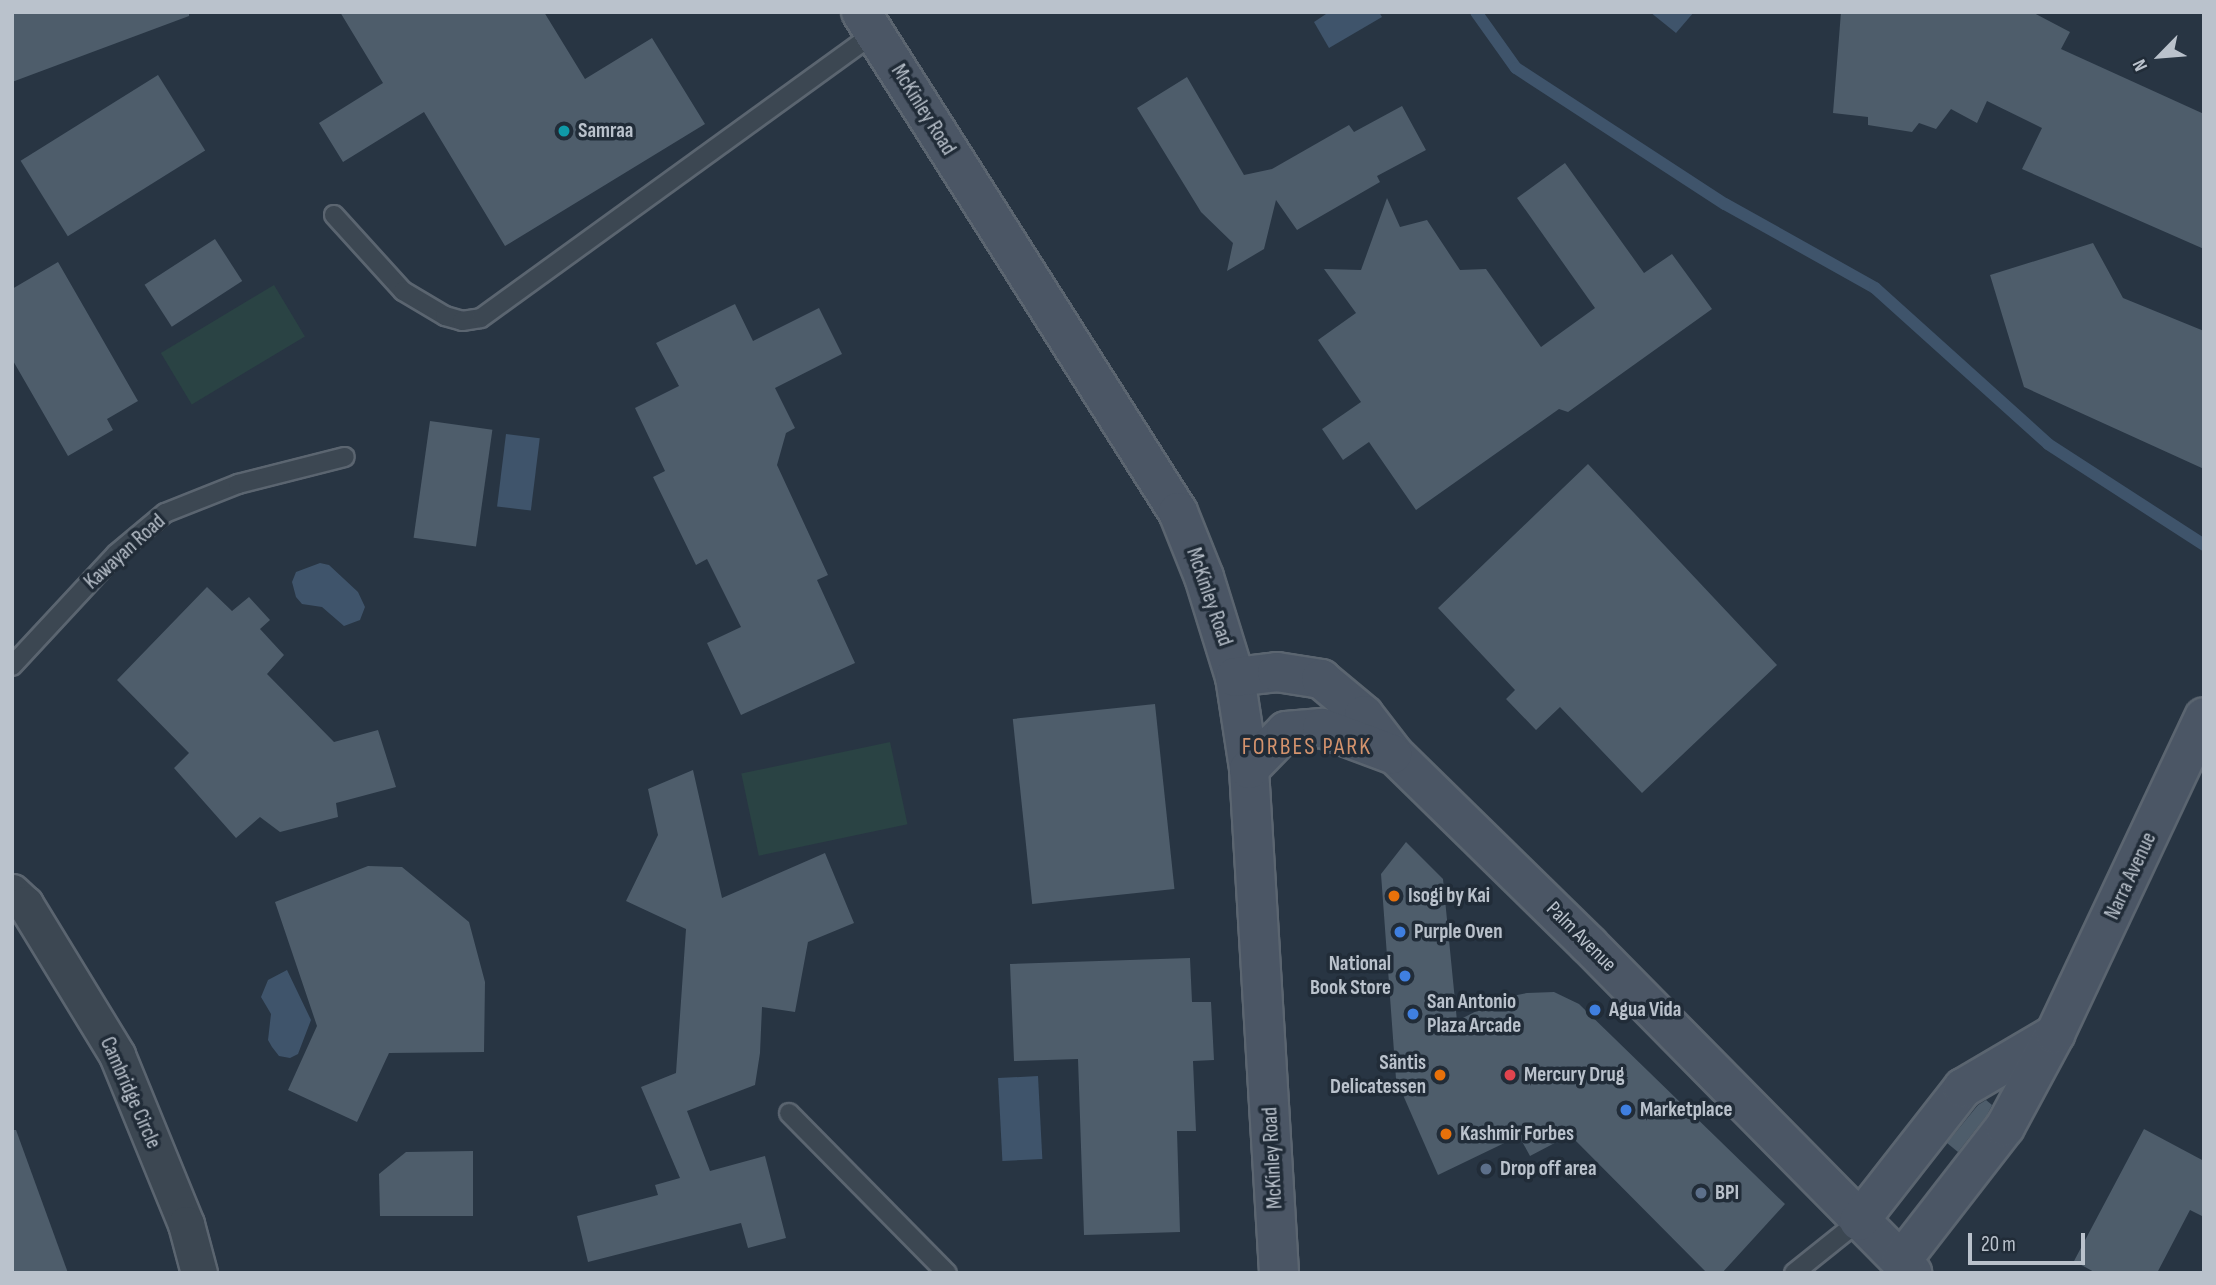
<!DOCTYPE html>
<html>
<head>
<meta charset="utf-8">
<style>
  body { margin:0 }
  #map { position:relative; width:2216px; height:1285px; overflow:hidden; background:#283543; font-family:"Sofia Sans Condensed",sans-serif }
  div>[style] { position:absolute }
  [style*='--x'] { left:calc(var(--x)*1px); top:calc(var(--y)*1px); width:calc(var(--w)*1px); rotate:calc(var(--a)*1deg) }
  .green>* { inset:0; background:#2a4344; transform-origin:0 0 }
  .water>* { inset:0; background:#3f546b; transform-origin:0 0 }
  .stream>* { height:12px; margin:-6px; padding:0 6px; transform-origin:6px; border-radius:6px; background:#3f546b }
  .building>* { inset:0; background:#4e5d6b; transform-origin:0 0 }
  .roads { filter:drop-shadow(2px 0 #5b6570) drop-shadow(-2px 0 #5b6570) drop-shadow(0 2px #5b6570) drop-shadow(0 -2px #5b6570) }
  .lane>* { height:18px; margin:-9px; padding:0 9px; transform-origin:9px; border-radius:9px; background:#3c4752 }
  .street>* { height:35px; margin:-17.5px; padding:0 17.5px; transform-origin:17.5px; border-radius:17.5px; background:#3c4752 }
  .secondary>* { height:38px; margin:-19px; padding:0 19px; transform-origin:19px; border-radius:19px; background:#4b5665 }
  .dots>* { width:19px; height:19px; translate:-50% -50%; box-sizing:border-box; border:4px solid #212c38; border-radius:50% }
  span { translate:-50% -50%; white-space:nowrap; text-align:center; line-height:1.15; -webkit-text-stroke:7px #212c38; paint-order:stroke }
  .street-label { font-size:21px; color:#bac2cc }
  .poi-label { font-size:21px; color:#bac2cc; font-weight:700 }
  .left { translate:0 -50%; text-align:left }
  .right { translate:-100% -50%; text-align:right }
  .quarter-label { font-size:24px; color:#d4936d; letter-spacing:2px }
  .frame { position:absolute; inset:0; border:14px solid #bac2cc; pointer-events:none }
  .north { position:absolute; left:2125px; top:21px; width:70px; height:70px; -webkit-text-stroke:5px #212c38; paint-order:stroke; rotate:245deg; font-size:19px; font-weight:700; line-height:28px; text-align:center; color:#bac2cc }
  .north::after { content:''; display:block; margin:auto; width:24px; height:32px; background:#bac2cc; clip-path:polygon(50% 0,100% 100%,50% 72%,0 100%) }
  .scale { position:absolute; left:1968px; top:1233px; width:117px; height:32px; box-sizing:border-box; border:4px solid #bac2cc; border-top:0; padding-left:9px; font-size:21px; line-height:24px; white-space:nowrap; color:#bac2cc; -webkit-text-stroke:5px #212c38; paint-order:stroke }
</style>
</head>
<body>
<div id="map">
  <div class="green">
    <div style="left:274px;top:285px;width:60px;height:132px;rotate:59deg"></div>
    <div style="left:890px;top:742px;width:84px;height:152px;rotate:78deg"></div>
  </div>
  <div class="water">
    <div style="clip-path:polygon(1329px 12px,1379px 12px,1382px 17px,1329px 48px,1314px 22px)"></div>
    <div style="clip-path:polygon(1650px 12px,1694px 12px,1676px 33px)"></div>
    <div style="left:506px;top:434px;width:34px;height:73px;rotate:7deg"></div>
    <div style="clip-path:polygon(320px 563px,329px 565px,358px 592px,365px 607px,360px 620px,344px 626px,322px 607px,302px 604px,296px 597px,292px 582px,296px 572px)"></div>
    <div style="clip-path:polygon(287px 970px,311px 1020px,298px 1054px,290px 1058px,279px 1056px,272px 1047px,268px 1040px,271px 1014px,261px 997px,268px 980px)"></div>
    <div style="left:1038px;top:1076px;width:83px;height:40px;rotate:87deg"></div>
  </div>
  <div class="stream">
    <div style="--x:1476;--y:12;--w:69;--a:54.5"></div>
    <div style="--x:1516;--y:68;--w:249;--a:33.1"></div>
    <div style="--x:1725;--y:204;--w:172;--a:29.2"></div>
    <div style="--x:1875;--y:288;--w:233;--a:42"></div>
    <div style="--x:2048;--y:444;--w:186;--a:32.9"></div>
  </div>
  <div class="building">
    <div style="clip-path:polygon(12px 12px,189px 12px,189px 16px,12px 82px)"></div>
    <div style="clip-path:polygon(340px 12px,544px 12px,585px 79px,652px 38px,705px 124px,505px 246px,424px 112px,343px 162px,319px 123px,383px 83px)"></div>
    <div style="clip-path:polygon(1841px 12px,2032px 12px,2070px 32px,2061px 49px,2204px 114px,2204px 249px,2022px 169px,2042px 128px,1987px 101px,1977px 123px,1951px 109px,1936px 129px,1919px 123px,1912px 132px,1868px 125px,1868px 117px,1833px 113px)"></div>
    <div style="left:158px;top:75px;width:89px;height:162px;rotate:58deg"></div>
    <div style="clip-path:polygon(1187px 77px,1244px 175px,1272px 169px,1349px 125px,1354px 132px,1402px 106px,1426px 150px,1377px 176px,1380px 182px,1297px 230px,1276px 200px,1264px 249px,1227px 271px,1233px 243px,1201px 212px,1137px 108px)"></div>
    <div style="clip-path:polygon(1565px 163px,1644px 273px,1672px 254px,1712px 309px,1568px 412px,1559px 409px,1416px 510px,1369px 442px,1343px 460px,1322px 429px,1361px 402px,1318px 340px,1356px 313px,1324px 269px,1361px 270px,1387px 198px,1400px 227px,1427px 220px,1460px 270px,1486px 269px,1541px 347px,1595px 308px,1517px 198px)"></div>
    <div style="left:215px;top:239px;width:50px;height:84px;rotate:57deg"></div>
    <div style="clip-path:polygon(2093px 243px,2123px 298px,2204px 331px,2204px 469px,2024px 387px,1990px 275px)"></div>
    <div style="clip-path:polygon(58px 262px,138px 401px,107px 419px,113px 430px,68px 456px,12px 359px,12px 289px)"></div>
    <div style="clip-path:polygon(735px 304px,753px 341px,819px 308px,842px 354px,775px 388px,795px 428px,786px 433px,777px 465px,828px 575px,817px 580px,855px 663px,741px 715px,707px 643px,741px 627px,707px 559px,696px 565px,653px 477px,665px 471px,635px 408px,679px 386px,656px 343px)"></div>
    <div style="left:430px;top:421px;width:63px;height:118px;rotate:8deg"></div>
    <div style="clip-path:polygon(1588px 464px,1777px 665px,1642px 793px,1560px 707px,1536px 730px,1506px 699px,1515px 690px,1438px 608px)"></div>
    <div style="clip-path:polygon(207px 587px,232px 611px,249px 597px,270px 620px,260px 629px,284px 655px,267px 674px,334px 742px,378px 730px,396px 787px,336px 803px,338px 817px,280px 832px,260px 817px,236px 838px,174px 768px,189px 753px,117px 680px)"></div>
    <div style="left:1155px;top:704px;width:186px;height:143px;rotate:84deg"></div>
    <div style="clip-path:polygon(693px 770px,722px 898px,825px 853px,854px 923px,808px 942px,795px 1012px,762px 1007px,760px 1053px,755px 1085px,687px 1111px,710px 1171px,765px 1156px,786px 1238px,748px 1248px,741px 1223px,588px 1262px,577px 1216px,658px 1195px,655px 1185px,680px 1178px,641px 1087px,676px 1073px,686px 929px,626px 901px,658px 835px,648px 789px)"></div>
    <div style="clip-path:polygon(1406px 842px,1443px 879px,1457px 1021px,1502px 998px,1527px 993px,1554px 992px,1579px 1004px,1785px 1204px,1722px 1273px,1707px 1273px,1570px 1135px,1530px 1156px,1519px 1136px,1438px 1175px,1396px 1079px,1381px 874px)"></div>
    <div style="clip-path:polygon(368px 866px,402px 867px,469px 922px,485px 982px,484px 1052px,389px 1053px,357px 1122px,288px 1090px,317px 1026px,275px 902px)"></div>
    <div style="clip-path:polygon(1190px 958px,1192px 1002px,1211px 1002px,1214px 1060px,1193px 1061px,1196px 1131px,1177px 1131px,1180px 1232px,1084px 1235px,1078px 1059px,1014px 1061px,1010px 964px)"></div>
    <div style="clip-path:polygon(1986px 1100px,1992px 1105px,1987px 1115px,1958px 1152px,1947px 1143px,1978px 1105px)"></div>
    <div style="clip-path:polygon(2144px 1129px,2204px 1161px,2204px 1217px,2190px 1210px,2157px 1273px,2096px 1273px,2074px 1261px)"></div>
    <div style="clip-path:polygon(12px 1130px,16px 1130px,68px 1273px,12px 1273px)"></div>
    <div style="clip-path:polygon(473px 1151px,473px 1216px,380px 1216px,379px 1174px,406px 1152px)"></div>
  </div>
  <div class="roads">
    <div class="lane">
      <div style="--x:334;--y:215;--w:103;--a:47.8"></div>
      <div style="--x:403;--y:291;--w:49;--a:30.8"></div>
      <div style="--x:445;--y:316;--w:18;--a:16"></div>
      <div style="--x:462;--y:321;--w:19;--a:-9"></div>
      <div style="--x:481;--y:318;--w:485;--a:-35.9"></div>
      <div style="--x:12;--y:666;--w:153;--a:-47.1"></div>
      <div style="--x:116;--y:554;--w:64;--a:-39.9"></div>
      <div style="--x:165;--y:513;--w:79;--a:-21.7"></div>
      <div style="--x:238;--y:484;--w:110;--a:-14.2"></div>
      <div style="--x:789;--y:1113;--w:225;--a:45.4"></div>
      <div style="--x:1794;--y:1273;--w:83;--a:-38.7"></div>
    </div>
    <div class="street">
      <div style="--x:12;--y:892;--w:18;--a:43"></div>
      <div style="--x:25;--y:904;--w:177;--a:58.6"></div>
      <div style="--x:117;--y:1055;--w:183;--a:67.8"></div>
      <div style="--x:186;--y:1224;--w:51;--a:75.1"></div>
    </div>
    <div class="secondary">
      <div style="--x:861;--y:12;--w:592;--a:57.63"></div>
      <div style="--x:1178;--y:512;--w:70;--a:68.2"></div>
      <div style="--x:1204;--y:577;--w:105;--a:72.8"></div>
      <div style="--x:1235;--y:677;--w:93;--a:81.3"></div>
      <div style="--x:1249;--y:769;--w:505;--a:86.59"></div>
      <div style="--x:1235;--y:677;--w:42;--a:-6.8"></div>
      <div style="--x:1277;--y:672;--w:45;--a:9"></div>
      <div style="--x:1321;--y:679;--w:56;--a:39.9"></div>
      <div style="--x:1364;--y:715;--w:49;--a:52.4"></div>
      <div style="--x:1394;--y:754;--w:272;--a:44.4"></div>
      <div style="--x:1588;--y:944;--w:462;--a:45.4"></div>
      <div style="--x:1249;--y:769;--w:53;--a:-45.8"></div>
      <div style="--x:1286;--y:731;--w:36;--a:-5"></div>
      <div style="--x:1322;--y:728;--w:75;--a:20.4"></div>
      <div style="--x:1859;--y:1221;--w:169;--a:-52"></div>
      <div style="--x:1963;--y:1088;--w:107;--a:-30.4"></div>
      <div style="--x:1901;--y:1261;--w:170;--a:-52.2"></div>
      <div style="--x:2005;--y:1127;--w:106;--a:-61.7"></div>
      <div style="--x:2055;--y:1034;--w:350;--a:-64.8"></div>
    </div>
  </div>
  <div class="dots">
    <div style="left:564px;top:131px;background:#0f9aa8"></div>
    <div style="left:1394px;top:896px;background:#e8710a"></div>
    <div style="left:1400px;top:932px;background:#3f7fe0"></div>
    <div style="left:1405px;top:976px;background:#3f7fe0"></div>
    <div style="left:1595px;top:1010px;background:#3f7fe0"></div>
    <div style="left:1413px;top:1014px;background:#3f7fe0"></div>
    <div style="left:1440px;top:1075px;background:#e8710a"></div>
    <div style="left:1510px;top:1075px;background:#e0444e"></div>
    <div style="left:1626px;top:1110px;background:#3f7fe0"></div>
    <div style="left:1446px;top:1134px;background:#e8710a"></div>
    <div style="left:1486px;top:1169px;background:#5c6f8a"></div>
    <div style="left:1701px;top:1193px;background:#5c6f8a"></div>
  </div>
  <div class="street-label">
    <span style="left:923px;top:110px;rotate:58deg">McKinley Road</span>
    <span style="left:125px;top:552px;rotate:-42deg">Kawayan Road</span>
    <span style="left:1209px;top:597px;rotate:71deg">McKinley Road</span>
    <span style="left:2131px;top:876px;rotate:-65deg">Narra Avenue</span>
    <span style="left:1581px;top:937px;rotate:45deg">Palm Avenue</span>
    <span style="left:130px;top:1093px;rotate:66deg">Cambridge Circle</span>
    <span style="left:1273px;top:1158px;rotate:-93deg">McKinley Road</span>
  </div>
  <div class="poi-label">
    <span class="left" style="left:578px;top:131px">Samraa</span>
    <span class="left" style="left:1408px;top:896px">Isogi by Kai</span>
    <span class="left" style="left:1414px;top:932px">Purple Oven</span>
    <span class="right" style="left:1391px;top:976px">National<br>Book Store</span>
    <span class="left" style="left:1427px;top:1014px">San Antonio<br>Plaza Arcade</span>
    <span class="left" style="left:1609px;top:1010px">Agua Vida</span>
    <span class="right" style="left:1426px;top:1075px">Säntis<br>Delicatessen</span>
    <span class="left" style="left:1524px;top:1075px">Mercury Drug</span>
    <span class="left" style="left:1640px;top:1110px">Marketplace</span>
    <span class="left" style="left:1460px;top:1134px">Kashmir Forbes</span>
    <span class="left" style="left:1500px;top:1169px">Drop off area</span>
    <span class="left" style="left:1715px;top:1193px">BPI</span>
  </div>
  <div class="quarter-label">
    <span style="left:1307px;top:747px">FORBES PARK</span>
  </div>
  <div class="frame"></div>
  <div class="north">N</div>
  <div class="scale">20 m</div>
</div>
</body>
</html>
